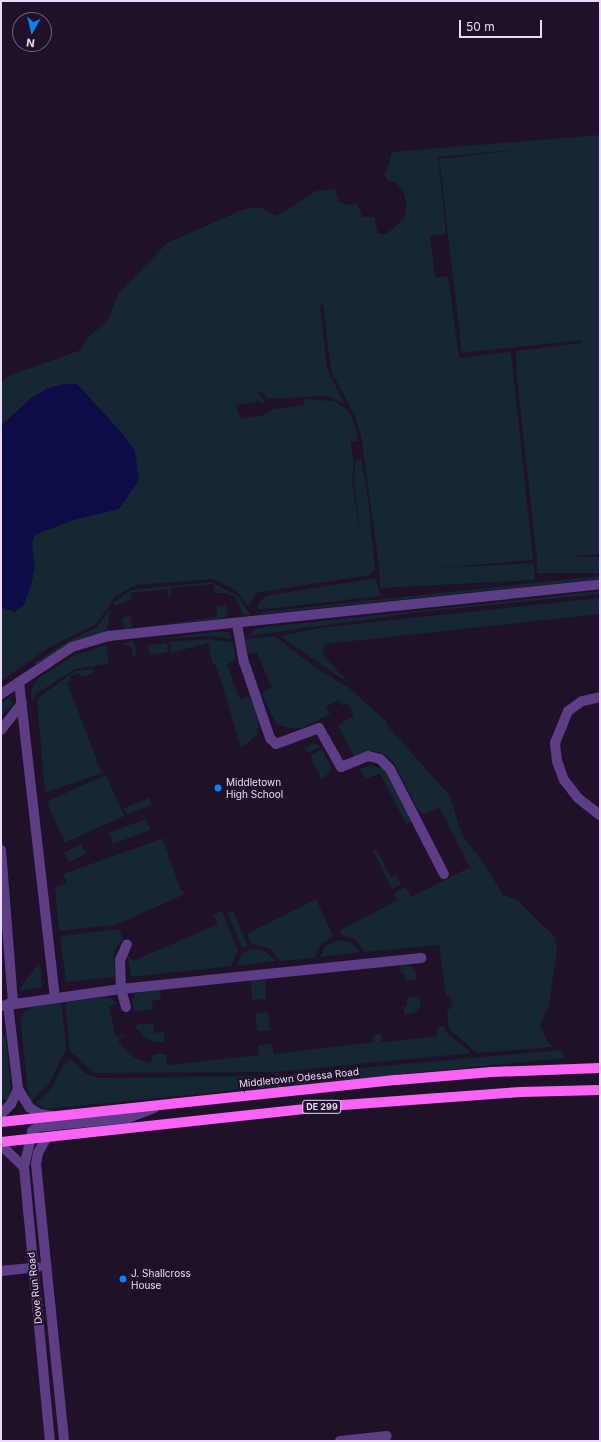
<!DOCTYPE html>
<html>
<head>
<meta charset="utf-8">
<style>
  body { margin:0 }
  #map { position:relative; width:601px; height:1442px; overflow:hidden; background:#1e1128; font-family:Inter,sans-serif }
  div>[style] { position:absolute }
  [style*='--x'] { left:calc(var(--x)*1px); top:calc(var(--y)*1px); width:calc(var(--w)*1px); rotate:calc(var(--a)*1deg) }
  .green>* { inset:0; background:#142732; transform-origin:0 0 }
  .water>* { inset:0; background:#0e0c46 }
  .minor>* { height:10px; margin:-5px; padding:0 5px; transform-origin:5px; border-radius:5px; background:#5d3d86 }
  .major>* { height:10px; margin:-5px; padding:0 5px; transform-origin:5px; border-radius:5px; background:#fb63f7 }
  .dots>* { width:11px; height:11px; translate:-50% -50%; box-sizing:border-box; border:2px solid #1e1128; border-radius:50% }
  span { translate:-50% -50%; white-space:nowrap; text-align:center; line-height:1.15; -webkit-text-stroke:4px #1e1128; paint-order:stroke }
  .shield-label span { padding:1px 3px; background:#1e1128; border:1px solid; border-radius:3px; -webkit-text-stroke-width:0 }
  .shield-label { font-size:9px; color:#ecd9fe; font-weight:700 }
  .poi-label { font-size:10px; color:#ecd9fe }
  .left { translate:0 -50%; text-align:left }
  .street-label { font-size:10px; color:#ecd9fe }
  .frame { position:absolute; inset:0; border:2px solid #ecd9fe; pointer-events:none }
  .north { position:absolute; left:12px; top:12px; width:40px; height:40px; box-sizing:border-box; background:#1e1128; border:1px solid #70617e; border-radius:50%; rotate:188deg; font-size:11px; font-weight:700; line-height:16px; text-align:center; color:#ecd9fe }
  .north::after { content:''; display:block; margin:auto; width:14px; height:18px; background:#0a81f9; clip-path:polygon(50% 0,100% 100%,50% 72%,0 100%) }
  .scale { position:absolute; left:459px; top:20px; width:83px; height:18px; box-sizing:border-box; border:2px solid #ecd9fe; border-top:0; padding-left:5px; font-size:12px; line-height:14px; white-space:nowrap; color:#ecd9fe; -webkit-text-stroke:3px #1e1128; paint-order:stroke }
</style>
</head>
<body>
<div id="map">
  <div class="green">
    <div style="clip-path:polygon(evenodd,600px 135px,600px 554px,537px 560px,517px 378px,516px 351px,582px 343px,582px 340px,462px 353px,439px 159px,534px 148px,438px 157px,446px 234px,430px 236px,435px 278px,448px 276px,459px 358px,511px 352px,533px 560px,380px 573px,361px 436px,355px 416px,331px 371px,323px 305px,320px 305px,327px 369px,344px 403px,326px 396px,268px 399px,263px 392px,258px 393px,265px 401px,262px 405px,260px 401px,236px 405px,240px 419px,263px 415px,274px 409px,304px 405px,304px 399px,334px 401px,349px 411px,357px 434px,368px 498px,375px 569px,370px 575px,255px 593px,249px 607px,235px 590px,213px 579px,136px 585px,114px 597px,99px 621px,93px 626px,53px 645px,1px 681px,1px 382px,8px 376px,81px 350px,87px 338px,108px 320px,118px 294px,167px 243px,244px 209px,260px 207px,277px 216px,316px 191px,335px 189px,339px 202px,349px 205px,358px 204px,362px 217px,374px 217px,378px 234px,386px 234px,404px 219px,407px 206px,403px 191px,395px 182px,388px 181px,385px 176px,392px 152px,600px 135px,349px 433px,351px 442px,358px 441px,361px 459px,355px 461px,354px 480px,360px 532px,352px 482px,354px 464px,349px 433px)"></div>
    <div style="left:600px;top:557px;width:16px;height:63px;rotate:90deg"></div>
    <div style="left:534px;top:563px;width:17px;height:155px;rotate:87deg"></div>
    <div style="clip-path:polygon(600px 576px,600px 579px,261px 614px,261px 612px)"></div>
    <div style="clip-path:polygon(376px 578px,380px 596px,258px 610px,257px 606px,264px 597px,276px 594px)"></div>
    <div style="clip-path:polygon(211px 582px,238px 596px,250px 614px,249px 616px,243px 615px,235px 597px,225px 593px,215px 593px,213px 584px,171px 588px,171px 597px,168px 596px,167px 589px,131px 593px,131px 600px,114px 606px,113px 603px,131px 590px)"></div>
    <div style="clip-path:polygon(600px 591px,600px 594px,422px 612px,247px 636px,256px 628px)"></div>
    <div style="clip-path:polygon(600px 598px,600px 614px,325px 644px,322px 654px,350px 684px,280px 636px,318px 628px)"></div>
    <div style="clip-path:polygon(226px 605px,228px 610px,226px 618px,143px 627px,217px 617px,216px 606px)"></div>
    <div style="clip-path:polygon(110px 609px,107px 631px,76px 641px,35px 665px,34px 663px,68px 641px,96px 628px)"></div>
    <div style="clip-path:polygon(130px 615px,132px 628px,124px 629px,122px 618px)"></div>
    <div style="clip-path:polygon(223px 631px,229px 633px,232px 639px,210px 636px,145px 640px)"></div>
    <div style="clip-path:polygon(275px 636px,316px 668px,349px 688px,387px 722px,387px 725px,450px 796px,462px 835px,485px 865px,503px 895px,516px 899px,555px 937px,557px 949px,549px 1006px,540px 1025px,546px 1039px,553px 1047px,477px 1053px,449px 1029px,447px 1012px,453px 1004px,451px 998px,446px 995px,439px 945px,365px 952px,355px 939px,341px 935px,340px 930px,398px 900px,394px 893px,406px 887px,411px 897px,470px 867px,440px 808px,421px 815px,393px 761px,382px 753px,374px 751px,354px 757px,338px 725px,354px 716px,348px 703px,342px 706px,339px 700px,326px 707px,330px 714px,302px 728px,289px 728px,276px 724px,262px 693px,271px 687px,257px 652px,249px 654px,245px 642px,246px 639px)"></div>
    <div style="clip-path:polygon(206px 639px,233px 642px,236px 659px,227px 665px,240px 699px,247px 696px,250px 698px,259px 720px,257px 735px,241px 748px,216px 665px,213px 665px,208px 643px,171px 653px,170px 642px)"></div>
    <div style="clip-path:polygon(133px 641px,137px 654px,133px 658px,131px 646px,122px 645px,123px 643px)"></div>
    <div style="clip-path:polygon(167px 643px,168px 652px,150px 655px,147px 645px)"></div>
    <div style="clip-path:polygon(106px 645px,109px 647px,107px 650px,109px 663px,73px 670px,36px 694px,32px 704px,31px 690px,38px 678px,73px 656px)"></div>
    <div style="clip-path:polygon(93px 669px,94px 672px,86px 676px,81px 677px,80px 673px,70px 676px,71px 681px,67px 682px,101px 771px,105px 772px,45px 793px,37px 699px,75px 671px)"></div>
    <div style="clip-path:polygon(9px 698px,13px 703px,1px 717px,1px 703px)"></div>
    <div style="clip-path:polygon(312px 743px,319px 745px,321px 746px,309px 753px,305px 750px)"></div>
    <div style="clip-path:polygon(322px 749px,332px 769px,322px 780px,310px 756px)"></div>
    <div style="clip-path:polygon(371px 765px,384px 769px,411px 821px,409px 823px,406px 824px,380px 773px,366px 779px,360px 769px)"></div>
    <div style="left:106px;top:775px;width:45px;height:65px;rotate:66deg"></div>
    <div style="clip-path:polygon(149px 798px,152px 805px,127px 814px,124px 808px)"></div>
    <div style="left:146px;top:819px;width:12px;height:40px;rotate:70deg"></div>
    <div style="clip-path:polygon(164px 838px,163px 841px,181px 890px,185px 894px,116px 925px,59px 931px,55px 887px,67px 883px,63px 874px)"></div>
    <div style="left:81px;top:844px;width:11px;height:19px;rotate:63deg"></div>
    <div style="clip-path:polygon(376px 849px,391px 877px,396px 874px,401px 884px,392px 889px,373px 851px)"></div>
    <div style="clip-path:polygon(316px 899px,333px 936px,320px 945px,315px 958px,280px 961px,271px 949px,252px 944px,247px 934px)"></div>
    <div style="clip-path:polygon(222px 911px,238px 951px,231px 966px,131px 977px,127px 954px,133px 961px,218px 924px,213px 914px)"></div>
    <div style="left:233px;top:911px;width:38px;height:6px;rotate:67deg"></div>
    <div style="clip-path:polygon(119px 929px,123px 939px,114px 951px,115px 977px,66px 982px,60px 936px)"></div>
    <div style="clip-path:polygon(338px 940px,350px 942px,360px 952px,320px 957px,325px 946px)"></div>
    <div style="clip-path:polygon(251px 949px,263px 950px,276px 961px,236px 966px,242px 954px)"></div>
    <div style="clip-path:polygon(38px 964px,40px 965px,42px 987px,18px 991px)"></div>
    <div style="clip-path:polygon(401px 965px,412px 967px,417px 974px,416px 980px,406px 981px,404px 973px,400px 973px)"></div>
    <div style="clip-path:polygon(251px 979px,266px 980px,266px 999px,252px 1000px)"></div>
    <div style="clip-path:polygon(160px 990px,161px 999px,152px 1001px,153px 1010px,134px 1011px,132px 999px,135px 993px)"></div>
    <div style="clip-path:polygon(419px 996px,421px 1004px,416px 1012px,405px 1015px,403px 1007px,407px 1006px,407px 998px)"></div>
    <div style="clip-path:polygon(109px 997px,117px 1003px,109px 1007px,115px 1033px,117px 1037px,126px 1035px,118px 1040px,121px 1045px,135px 1058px,150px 1063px,154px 1054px,166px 1054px,167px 1065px,259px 1055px,258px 1045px,272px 1044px,274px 1054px,374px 1042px,374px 1034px,381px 1034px,382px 1042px,437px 1036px,437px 1027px,445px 1026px,446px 1032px,471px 1053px,278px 1072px,94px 1073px,70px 1051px,65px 1002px)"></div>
    <div style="clip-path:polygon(61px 1001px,67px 1052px,65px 1051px,49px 1084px,31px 1101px,28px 1092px,20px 1019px,25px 1011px,38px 1004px)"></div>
    <div style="left:268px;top:1012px;width:18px;height:13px;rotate:84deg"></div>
    <div style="clip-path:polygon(137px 1024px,153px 1024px,155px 1033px,164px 1032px,165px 1042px,154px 1042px,144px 1037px,136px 1028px)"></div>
    <div style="clip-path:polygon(1px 1030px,6px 1038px,11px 1093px,7px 1102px,5px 1099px,1px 1102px)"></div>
    <div style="clip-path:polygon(561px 1050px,565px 1058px,46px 1109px,34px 1104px,50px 1090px,63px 1065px,71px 1059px,87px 1074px,98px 1078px,270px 1076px)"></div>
  </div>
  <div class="water">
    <div style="clip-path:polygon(65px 384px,77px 384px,122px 433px,135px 451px,139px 480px,119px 509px,77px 519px,34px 535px,32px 544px,35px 568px,31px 585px,24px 605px,14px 612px,1px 607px,1px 426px,30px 399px,48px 388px)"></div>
  </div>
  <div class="minor">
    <div style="--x:237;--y:624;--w:39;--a:80"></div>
    <div style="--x:244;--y:662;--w:80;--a:71.1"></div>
    <div style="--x:270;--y:738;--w:8;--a:45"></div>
    <div style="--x:276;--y:744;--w:46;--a:-20.4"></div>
    <div style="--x:319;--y:728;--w:45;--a:60.6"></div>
    <div style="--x:341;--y:767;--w:29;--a:-22"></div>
    <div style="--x:368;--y:756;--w:12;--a:14"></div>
    <div style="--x:380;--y:759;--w:14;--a:45"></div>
    <div style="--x:390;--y:769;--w:118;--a:62.8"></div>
    <div style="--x:19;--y:682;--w:318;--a:83.5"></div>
    <div style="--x:1;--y:694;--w:85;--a:-33.5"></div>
    <div style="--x:72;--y:647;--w:39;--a:-17"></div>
    <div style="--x:109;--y:636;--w:494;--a:-6"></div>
    <div style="--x:600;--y:697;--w:18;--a:167"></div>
    <div style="--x:582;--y:701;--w:17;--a:144"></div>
    <div style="--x:568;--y:711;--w:35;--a:112"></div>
    <div style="--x:555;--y:743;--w:18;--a:84"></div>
    <div style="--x:557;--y:761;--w:20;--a:70"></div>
    <div style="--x:564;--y:780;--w:23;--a:52"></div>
    <div style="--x:578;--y:798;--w:28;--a:38"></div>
    <div style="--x:1;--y:730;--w:34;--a:-52"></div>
    <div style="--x:1;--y:850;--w:153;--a:85.5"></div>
    <div style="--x:8;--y:1004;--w:86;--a:83.3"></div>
    <div style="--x:18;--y:1089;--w:22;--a:58"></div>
    <div style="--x:30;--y:1108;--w:12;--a:31"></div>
    <div style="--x:40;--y:1114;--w:12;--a:9"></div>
    <div style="--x:1;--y:1006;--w:121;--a:-8.1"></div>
    <div style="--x:121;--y:989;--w:302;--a:-5.9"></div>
    <div style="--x:126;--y:1007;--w:19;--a:-106"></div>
    <div style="--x:121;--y:989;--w:29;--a:-92"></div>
    <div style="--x:120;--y:960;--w:17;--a:-66"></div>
    <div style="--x:1;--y:1114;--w:14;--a:-45"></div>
    <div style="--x:11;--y:1104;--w:17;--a:-65"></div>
    <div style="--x:46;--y:1139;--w:16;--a:120"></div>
    <div style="--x:38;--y:1153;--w:11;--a:100"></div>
    <div style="--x:36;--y:1164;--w:278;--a:84.2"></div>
    <div style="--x:1;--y:1145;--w:32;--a:44"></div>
    <div style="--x:24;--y:1167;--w:275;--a:84.6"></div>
    <div style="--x:24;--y:1167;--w:37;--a:-77"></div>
    <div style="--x:32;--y:1131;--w:7;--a:-34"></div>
    <div style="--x:38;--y:1127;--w:90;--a:-5.7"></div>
    <div style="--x:128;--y:1118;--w:28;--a:-21"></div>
    <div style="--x:1;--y:1271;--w:37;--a:-6"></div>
    <div style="--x:340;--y:1441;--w:47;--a:-6.1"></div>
  </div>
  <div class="major">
    <div style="--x:1;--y:1122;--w:398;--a:-6.1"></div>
    <div style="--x:397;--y:1080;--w:95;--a:-4.8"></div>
    <div style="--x:492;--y:1072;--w:108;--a:-2.1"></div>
    <div style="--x:1;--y:1142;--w:344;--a:-6.2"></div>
    <div style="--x:343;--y:1105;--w:178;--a:-4.2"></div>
    <div style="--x:521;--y:1092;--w:79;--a:-1.5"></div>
  </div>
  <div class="dots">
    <div style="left:218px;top:788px;background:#0a81f9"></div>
    <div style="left:123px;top:1279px;background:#0a81f9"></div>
  </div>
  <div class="shield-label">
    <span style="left:322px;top:1107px">DE 299</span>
  </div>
  <div class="poi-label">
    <span class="left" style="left:226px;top:788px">Middletown<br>High School</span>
    <span class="left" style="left:131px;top:1279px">J. Shallcross<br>House</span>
  </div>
  <div class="street-label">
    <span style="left:299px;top:1078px;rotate:-6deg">Middletown Odessa Road</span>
    <span style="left:35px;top:1288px;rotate:-96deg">Dove Run Road</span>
  </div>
  <div class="frame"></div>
  <div class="north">N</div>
  <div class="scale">50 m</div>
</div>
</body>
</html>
